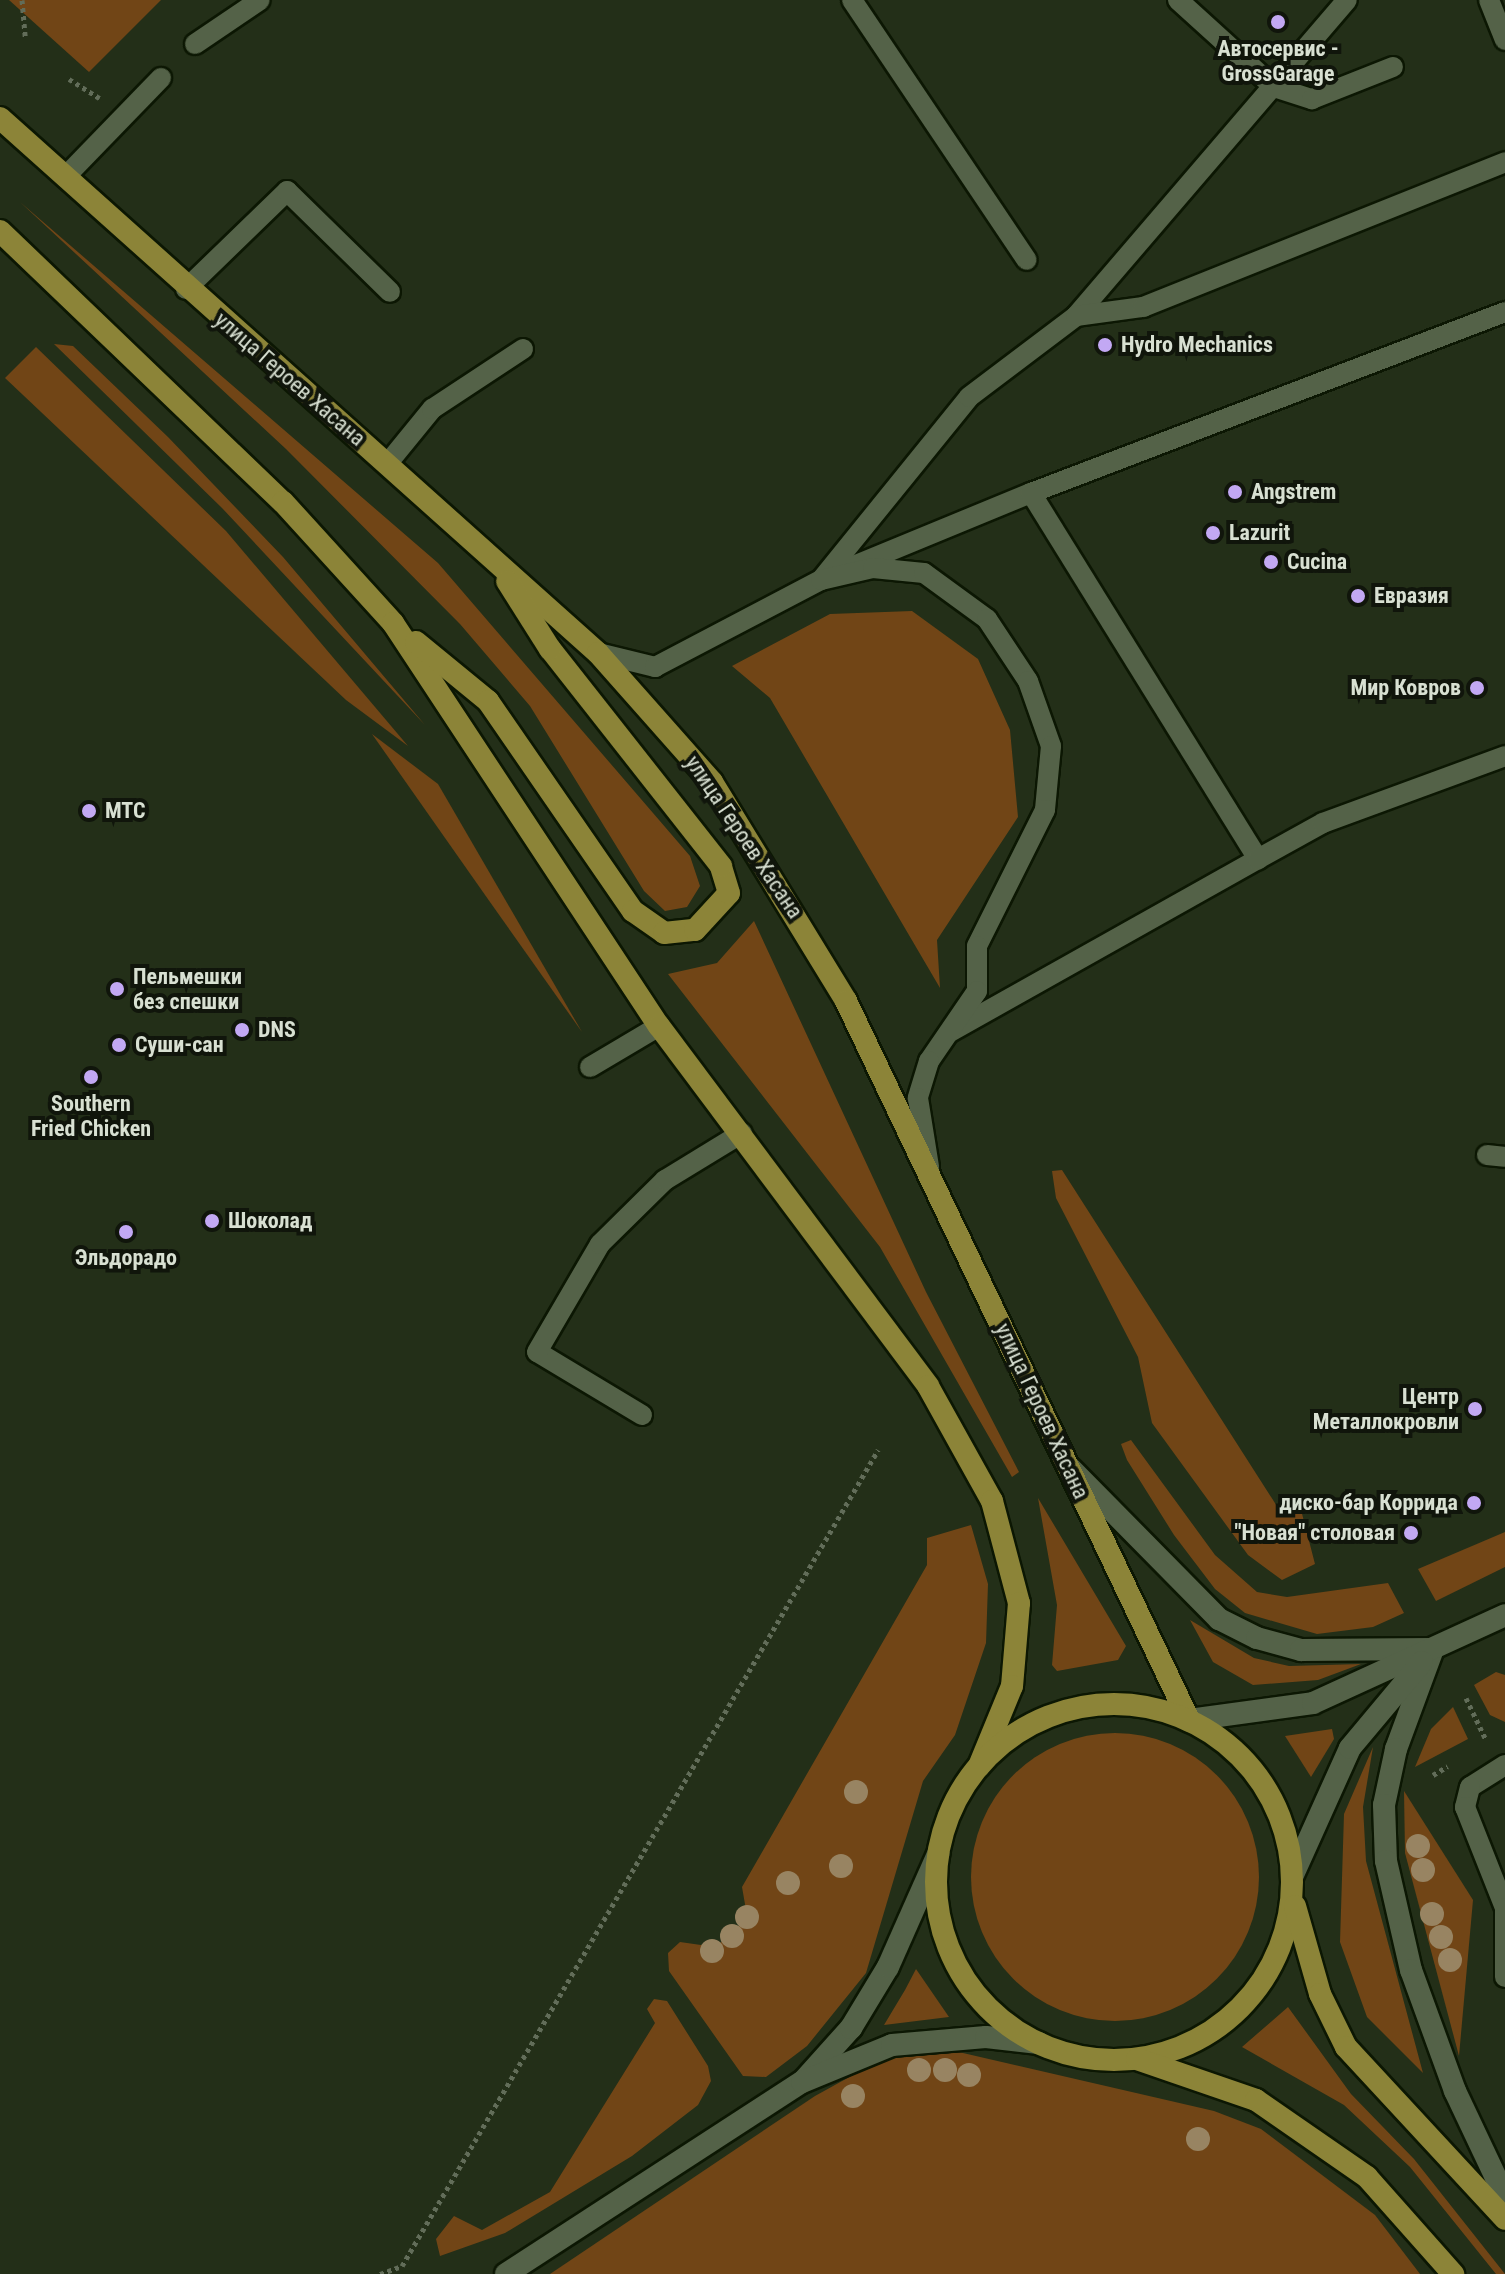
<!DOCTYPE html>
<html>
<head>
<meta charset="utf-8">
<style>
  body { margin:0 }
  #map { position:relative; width:1505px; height:2274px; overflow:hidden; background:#232f18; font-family:"Roboto Condensed",sans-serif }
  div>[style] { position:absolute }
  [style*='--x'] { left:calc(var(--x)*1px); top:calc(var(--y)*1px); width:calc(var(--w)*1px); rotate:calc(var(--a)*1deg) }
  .green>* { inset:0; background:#714516 }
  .round { border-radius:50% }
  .path>* { height:5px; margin-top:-2.5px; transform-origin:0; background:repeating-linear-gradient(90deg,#626d59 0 4px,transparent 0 8px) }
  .roads { filter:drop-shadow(2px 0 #0c1703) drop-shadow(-2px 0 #0c1703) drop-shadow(0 2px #0c1703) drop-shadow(0 -2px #0c1703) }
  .service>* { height:20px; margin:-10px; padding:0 10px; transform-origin:10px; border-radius:10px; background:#546248 }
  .secondary>* { height:22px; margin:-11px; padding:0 11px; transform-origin:11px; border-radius:11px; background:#546248 }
  .primary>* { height:22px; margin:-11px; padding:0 11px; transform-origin:11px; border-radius:11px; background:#8c8438 }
  .primary>.ring { margin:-11px; padding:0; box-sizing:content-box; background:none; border:22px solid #8c8438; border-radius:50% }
  .trees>* { width:24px; height:24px; margin:-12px; border-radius:50%; background:#988462 }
  .dots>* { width:22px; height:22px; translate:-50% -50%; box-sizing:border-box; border:4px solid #10150b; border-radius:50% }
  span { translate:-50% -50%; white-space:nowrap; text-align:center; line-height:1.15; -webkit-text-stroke:8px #10150b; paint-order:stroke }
  .poi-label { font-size:22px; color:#d8e0d2; font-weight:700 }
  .left { translate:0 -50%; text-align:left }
  .right { translate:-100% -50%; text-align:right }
  .street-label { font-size:22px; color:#d8e0d2 }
</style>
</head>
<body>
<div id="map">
  <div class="green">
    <div style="clip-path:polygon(9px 0,161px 0,89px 72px)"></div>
    <div style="clip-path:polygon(20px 202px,438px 563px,690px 856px,700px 886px,687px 907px,665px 911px,644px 891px,530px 706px,460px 624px,286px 449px)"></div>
    <div style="clip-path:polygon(54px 344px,73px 346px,168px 437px,283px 557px,425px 725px,222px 508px)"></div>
    <div style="clip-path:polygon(36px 347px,226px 531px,408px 746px,346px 700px,5px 378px)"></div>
    <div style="clip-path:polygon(912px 611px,978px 659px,1010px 730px,1018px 817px,937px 940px,940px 988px,770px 698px,732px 666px,830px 614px)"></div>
    <div style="clip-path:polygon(372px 734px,438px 784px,582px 1032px,490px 902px)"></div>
    <div style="clip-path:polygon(754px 921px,926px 1292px,1019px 1472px,1012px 1477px,880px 1247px,668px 974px,717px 963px)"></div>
    <div style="clip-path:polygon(1062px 1170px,1280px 1511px,1299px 1502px,1315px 1564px,1282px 1580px,1248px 1555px,1152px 1423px,1138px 1357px,1056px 1198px,1052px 1171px)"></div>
    <div style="clip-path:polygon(1131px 1440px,1215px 1555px,1257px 1592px,1287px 1597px,1388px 1583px,1404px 1613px,1373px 1627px,1317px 1634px,1245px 1613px,1215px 1589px,1174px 1535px,1127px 1460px,1121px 1444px)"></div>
    <div style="clip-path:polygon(1038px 1498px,1126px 1646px,1118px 1660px,1057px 1671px,1052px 1665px,1057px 1605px)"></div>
    <div style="clip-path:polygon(971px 1525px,988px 1584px,986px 1643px,955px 1735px,923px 1781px,866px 1973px,807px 2046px,766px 2077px,743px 2076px,669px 1971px,668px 1953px,680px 1942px,715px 1947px,737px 1930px,746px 1910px,742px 1887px,927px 1565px,927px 1538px)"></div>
    <div style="clip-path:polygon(1505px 1532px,1505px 1567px,1436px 1601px,1418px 1569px)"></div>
    <div style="clip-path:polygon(1190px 1620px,1254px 1658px,1289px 1666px,1361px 1664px,1318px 1680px,1253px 1685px,1213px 1662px)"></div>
    <div style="clip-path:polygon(1496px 1672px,1505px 1675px,1505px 1722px,1490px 1715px,1474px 1685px)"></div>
    <div style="clip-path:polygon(1453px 1707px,1468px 1739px,1415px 1767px,1431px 1729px)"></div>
    <div style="clip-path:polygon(1332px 1729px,1334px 1739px,1311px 1777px,1285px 1736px)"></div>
    <div class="round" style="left:971px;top:1733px;width:288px;height:288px"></div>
    <div style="clip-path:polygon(1373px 1747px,1363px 1807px,1366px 1861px,1423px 2073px,1367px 2017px,1340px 1942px,1344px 1814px)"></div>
    <div style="clip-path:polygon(1404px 1791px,1473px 1900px,1459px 2056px,1405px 1853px)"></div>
    <div style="clip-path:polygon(916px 1969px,949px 2017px,884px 2025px,905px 1990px)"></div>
    <div style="clip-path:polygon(654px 1999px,667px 2001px,708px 2066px,711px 2081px,698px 2105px,632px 2156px,505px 2233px,440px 2256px,436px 2239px,454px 2216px,482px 2230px,550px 2192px,655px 2023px,647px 2009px)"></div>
    <div style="clip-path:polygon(1288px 2007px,1351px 2094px,1414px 2159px,1505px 2274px,1496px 2274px,1410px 2167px,1344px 2105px,1242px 2047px)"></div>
    <div style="clip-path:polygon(937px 2047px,1214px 2111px,1261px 2129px,1375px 2215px,1420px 2274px,550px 2274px,815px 2096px,891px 2054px)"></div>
  </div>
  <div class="path">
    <div style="--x:22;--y:0;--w:38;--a:85"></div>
    <div style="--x:69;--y:79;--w:36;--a:32"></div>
    <div style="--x:1466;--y:1698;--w:47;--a:64.5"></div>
    <div style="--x:1433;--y:1775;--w:17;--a:-31"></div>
    <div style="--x:380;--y:2274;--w:23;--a:-20"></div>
    <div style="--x:402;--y:2266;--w:945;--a:-59.74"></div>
  </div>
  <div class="roads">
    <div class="service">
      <div style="--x:852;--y:0;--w:313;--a:56.1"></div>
      <div style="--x:1178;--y:0;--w:130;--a:42.2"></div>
      <div style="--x:1274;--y:87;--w:40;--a:18"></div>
      <div style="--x:1312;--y:99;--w:87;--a:-21.6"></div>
      <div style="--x:1489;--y:0;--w:43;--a:68.2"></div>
      <div style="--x:195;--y:44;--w:78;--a:-34.1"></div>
      <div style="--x:65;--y:177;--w:138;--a:-45.9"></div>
      <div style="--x:186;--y:289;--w:141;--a:-44.1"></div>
      <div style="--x:287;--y:191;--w:144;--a:44.4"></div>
      <div style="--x:1076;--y:316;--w:416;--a:-49.4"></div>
      <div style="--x:388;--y:463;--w:70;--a:-50.8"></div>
      <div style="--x:432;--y:409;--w:109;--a:-33.4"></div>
      <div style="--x:1031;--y:493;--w:507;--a:-20.9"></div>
      <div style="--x:856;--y:565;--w:189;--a:-22.4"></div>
      <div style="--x:1031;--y:493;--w:431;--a:58.2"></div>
      <div style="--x:1258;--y:859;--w:352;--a:150.7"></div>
      <div style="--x:821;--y:580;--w:235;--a:-51"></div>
      <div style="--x:969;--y:397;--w:134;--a:-37.1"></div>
      <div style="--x:1076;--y:316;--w:68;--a:-7.7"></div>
      <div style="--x:1143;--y:307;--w:390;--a:-21.8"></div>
      <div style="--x:598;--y:653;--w:59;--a:13.8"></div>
      <div style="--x:655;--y:667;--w:187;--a:-27.7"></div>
      <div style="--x:821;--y:580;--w:53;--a:-13"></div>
      <div style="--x:873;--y:568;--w:51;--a:5.6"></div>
      <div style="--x:924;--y:573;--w:78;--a:36.1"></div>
      <div style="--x:987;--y:619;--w:74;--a:56.5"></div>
      <div style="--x:1028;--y:681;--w:69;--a:70.5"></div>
      <div style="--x:1051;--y:746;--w:64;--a:95.4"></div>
      <div style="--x:1045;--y:810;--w:152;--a:116.6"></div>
      <div style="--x:977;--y:946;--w:45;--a:90"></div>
      <div style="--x:977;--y:991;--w:85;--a:124.4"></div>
      <div style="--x:929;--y:1061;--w:39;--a:107"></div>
      <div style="--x:918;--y:1098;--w:70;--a:80.9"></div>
      <div style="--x:1258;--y:859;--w:74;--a:-29"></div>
      <div style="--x:1323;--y:823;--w:194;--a:-20.2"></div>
      <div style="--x:590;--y:1067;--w:80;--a:-30.7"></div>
      <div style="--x:1487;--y:1155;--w:18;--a:6"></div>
      <div style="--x:642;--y:1415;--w:122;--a:-149"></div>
      <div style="--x:537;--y:1352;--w:125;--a:-59.7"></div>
      <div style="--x:600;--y:1244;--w:91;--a:-44.6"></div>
      <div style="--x:665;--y:1180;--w:90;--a:-31.4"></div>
      <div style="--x:1505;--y:1765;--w:41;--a:147.8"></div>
      <div style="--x:1470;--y:1787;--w:21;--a:104"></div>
      <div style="--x:1465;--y:1807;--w:109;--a:68.4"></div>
      <div style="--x:1505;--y:1908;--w:69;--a:90"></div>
    </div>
    <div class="secondary">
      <div style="--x:1071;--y:1469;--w:211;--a:45.4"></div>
      <div style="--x:1219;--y:1619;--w:42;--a:26.6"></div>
      <div style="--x:1257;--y:1638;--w:46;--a:15.3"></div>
      <div style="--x:1301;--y:1650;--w:132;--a:-0.4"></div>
      <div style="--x:1433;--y:1649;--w:107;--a:110.3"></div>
      <div style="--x:1396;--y:1749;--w:57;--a:102.1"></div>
      <div style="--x:1384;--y:1805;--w:56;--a:88"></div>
      <div style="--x:1386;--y:1861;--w:112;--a:77.1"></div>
      <div style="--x:1411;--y:1970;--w:129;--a:70"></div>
      <div style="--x:1455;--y:2091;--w:117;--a:64.7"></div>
      <div style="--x:1189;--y:1720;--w:125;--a:-7.8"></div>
      <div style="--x:1313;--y:1703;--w:211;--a:-24.6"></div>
      <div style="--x:1292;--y:1877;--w:141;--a:-65.8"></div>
      <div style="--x:1350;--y:1748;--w:112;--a:-50.1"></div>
      <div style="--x:805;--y:2079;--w:69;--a:-48"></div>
      <div style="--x:851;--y:2028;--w:71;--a:-58.8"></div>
      <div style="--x:888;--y:1967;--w:124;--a:-66.1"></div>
      <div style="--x:506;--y:2274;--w:353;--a:-33"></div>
      <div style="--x:802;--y:2082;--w:97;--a:-22.3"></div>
      <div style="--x:892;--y:2045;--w:94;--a:-4.9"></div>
      <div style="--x:986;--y:2037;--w:53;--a:6.5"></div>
    </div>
    <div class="primary">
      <div style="--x:0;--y:118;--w:802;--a:41.82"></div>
      <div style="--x:598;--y:653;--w:172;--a:48.5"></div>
      <div style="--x:712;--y:782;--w:257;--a:58.5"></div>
      <div style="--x:846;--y:1001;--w:797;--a:64.5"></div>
      <div style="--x:0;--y:231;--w:392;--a:43.8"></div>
      <div style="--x:283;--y:502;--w:164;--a:47.7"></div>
      <div style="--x:393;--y:623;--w:483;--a:56.6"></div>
      <div style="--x:659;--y:1026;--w:449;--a:53.2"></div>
      <div style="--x:928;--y:1386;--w:132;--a:60.9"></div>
      <div style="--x:992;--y:1501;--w:106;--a:75.2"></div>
      <div style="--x:1019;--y:1603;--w:83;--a:94.8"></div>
      <div style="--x:1012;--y:1686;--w:87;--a:112.4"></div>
      <div style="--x:416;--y:642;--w:93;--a:39.3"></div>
      <div style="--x:488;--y:701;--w:255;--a:55.4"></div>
      <div style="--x:633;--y:911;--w:38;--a:35"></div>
      <div style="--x:664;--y:933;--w:31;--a:-6"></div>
      <div style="--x:695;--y:930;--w:50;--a:-47.4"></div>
      <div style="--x:729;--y:893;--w:28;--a:-107"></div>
      <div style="--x:721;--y:866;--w:276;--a:-128.2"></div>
      <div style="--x:550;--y:649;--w:80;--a:-122.3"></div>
      <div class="ring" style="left:936px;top:1704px;width:334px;height:334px"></div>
      <div style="--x:1295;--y:1906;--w:91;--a:74.1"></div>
      <div style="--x:1320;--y:1994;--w:59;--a:63.9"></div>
      <div style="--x:1346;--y:2047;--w:234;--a:47.2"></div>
      <div style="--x:1137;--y:2059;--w:126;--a:19"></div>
      <div style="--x:1256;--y:2100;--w:135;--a:34.7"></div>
      <div style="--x:1367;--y:2177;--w:130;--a:48.4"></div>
    </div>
  </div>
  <div class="trees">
    <div style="left:856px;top:1792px"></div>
    <div style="left:1418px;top:1846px"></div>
    <div style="left:841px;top:1866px"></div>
    <div style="left:1423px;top:1870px"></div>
    <div style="left:788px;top:1883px"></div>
    <div style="left:1432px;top:1914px"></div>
    <div style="left:747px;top:1917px"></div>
    <div style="left:732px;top:1936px"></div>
    <div style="left:1441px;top:1937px"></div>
    <div style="left:712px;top:1951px"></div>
    <div style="left:1450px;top:1960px"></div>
    <div style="left:919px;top:2070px"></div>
    <div style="left:945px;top:2070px"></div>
    <div style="left:969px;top:2075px"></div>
    <div style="left:853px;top:2096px"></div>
    <div style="left:1198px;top:2139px"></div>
  </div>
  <div class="dots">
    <div style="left:1278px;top:22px;background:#c2a8f3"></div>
    <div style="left:1105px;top:345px;background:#c2a8f3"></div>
    <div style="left:1235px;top:492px;background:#c2a8f3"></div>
    <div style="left:1213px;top:533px;background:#c2a8f3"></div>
    <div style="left:1271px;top:562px;background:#c2a8f3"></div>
    <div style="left:1358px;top:596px;background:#c2a8f3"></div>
    <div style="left:1477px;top:688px;background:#c2a8f3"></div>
    <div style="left:89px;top:811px;background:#c2a8f3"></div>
    <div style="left:117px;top:989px;background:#c2a8f3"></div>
    <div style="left:242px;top:1030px;background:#c2a8f3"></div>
    <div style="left:119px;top:1045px;background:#c2a8f3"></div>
    <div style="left:91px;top:1077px;background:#c2a8f3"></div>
    <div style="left:212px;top:1221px;background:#c2a8f3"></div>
    <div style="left:126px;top:1232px;background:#c2a8f3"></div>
    <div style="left:1475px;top:1409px;background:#c2a8f3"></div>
    <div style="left:1474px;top:1503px;background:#c2a8f3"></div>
    <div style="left:1411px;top:1533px;background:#c2a8f3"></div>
  </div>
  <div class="poi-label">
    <span style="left:1278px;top:61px">Автосервис -<br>GrossGarage</span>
    <span class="left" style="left:1121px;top:345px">Hydro Mechanics</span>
    <span class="left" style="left:1251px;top:492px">Angstrem</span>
    <span class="left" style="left:1229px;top:533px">Lazurit</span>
    <span class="left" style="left:1287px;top:562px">Cucina</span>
    <span class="left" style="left:1374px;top:596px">Евразия</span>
    <span class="right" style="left:1461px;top:688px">Мир Ковров</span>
    <span class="left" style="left:105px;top:811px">МТС</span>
    <span class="left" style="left:133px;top:989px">Пельмешки<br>без спешки</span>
    <span class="left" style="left:258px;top:1030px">DNS</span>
    <span class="left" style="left:135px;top:1045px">Суши-сан</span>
    <span style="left:91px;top:1116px">Southern<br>Fried Chicken</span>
    <span class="left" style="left:228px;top:1221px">Шоколад</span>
    <span style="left:126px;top:1258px">Эльдорадо</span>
    <span class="right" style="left:1459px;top:1409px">Центр<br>Металлокровли</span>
    <span class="right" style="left:1458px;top:1503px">диско-бар Коррида</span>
    <span class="right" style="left:1395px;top:1533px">"Новая" столовая</span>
  </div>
  <div class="street-label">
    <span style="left:290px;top:379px;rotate:41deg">улица Героев Хасана</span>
    <span style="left:744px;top:837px;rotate:56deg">улица Героев Хасана</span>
    <span style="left:1042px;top:1411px;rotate:65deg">улица Героев Хасана</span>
  </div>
</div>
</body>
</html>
